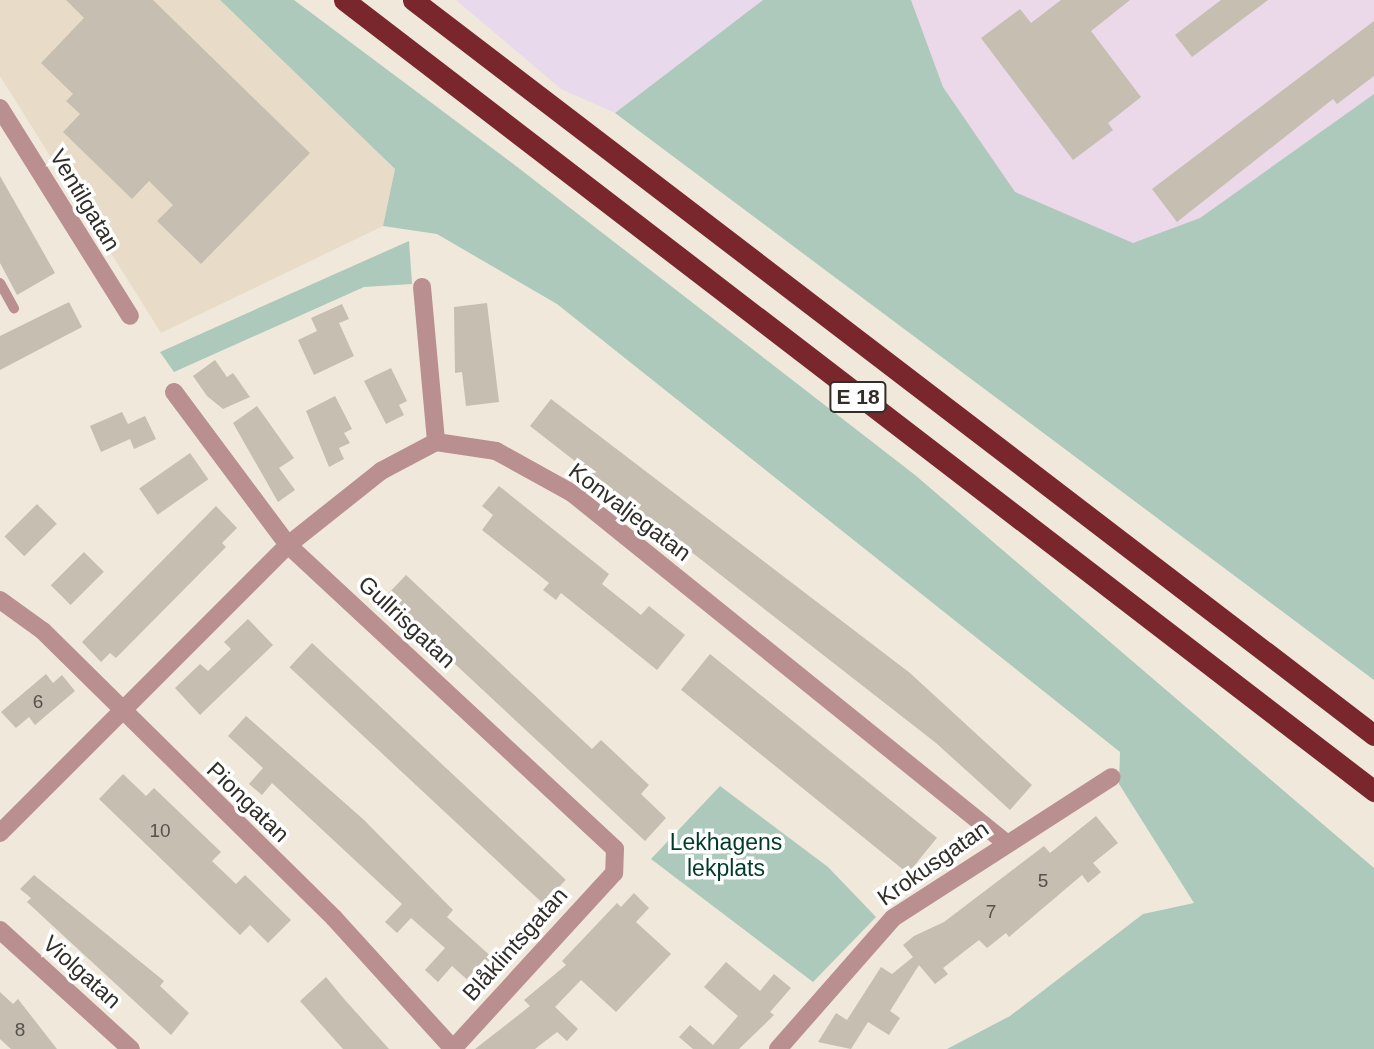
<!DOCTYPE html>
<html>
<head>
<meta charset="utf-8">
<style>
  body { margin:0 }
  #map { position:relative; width:1374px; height:1049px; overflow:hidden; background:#f0e8db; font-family:Arial,sans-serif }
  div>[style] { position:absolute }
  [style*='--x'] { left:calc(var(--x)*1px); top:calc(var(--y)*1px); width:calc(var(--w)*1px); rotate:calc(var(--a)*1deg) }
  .built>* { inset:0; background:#e8dcc9 }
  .industrial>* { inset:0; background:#e8d9ec }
  .education>* { inset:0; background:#ebd8e8 }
  .green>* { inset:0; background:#acc9bb }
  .building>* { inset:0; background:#c5beb1; transform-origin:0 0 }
  .lane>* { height:10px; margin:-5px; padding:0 5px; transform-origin:5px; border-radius:5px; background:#ba8f8f }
  .street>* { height:18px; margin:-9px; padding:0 9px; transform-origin:9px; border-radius:9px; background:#ba8f8f }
  .highway>* { height:21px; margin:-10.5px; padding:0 10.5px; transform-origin:10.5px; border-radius:10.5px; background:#79262d }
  span { translate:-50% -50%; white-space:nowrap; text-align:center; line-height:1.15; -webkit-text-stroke:7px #fff; paint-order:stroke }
  .number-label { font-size:19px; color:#56524b }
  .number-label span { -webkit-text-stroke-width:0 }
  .shield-label span { padding:2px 5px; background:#fff; border:2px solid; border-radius:5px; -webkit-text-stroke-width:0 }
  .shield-label { font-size:21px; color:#312e29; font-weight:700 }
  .street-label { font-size:23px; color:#312e29 }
  .park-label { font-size:23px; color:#003b27 }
</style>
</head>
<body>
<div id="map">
  <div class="built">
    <div style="clip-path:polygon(0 0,220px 0,395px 169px,383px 226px,161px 333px,0 76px)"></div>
  </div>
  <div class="industrial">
    <div style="clip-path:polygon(456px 0,763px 0,615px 113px,561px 89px)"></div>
  </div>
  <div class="education">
    <div style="clip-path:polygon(911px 0,1374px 0,1374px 94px,1200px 218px,1133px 244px,1015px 193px,943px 87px)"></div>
  </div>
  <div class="green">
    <div style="clip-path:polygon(220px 0,294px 0,516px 166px,915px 475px,1374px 868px,1374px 1049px,947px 1049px,1010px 1016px,1143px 914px,1194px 903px,1119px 784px,1120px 752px,557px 304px,437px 234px,383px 226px,395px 169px)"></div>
    <div style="clip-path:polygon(763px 0,911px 0,943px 87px,1015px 192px,1133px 243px,1200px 218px,1374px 94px,1374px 680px,615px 113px)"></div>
    <div style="clip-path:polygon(409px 241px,412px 284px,364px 287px,174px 372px,160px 352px)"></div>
    <div style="clip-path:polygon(720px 786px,828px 867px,876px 917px,813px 982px,651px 859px)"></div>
  </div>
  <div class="building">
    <div style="clip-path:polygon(66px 0,153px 0,310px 153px,201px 264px,157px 221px,173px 205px,149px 181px,132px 199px,63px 132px,80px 114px,66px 101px,73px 94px,41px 63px,84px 18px)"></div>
    <div style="clip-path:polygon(1061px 0,1130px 0,1091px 31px,1141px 97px,1108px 123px,1113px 130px,1073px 160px,981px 38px,1020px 9px,1031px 23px)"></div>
    <div style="clip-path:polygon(1221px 0,1268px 0,1192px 57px,1175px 35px)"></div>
    <div style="clip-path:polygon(1374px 21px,1374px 76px,1337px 104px,1333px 99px,1177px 222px,1152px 189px)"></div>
    <div style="clip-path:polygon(0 176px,55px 273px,17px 295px,0 263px)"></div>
    <div style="clip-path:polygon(69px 302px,82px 327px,0 370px,0 336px)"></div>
    <div style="clip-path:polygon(487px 303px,499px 402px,466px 406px,462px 372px,455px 373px,454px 307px)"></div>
    <div style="clip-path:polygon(342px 304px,349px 319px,339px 323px,354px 356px,314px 375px,298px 340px,317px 331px,311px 318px)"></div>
    <div style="clip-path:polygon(215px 360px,227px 377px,233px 373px,250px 397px,223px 409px,207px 396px,193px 376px)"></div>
    <div style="clip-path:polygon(391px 368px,407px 401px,399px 405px,404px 415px,386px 424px,364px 381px)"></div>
    <div style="clip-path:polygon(335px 396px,352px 429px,344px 433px,350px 443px,339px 448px,344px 459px,329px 467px,306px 411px)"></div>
    <div style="clip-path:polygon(551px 399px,910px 673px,1032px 785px,1010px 810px,936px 743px,530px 426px)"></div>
    <div style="clip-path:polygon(257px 406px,294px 458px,279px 468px,295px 490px,278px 502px,233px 423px)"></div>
    <div style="clip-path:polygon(122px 412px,128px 424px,145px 416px,156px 439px,134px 449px,130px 439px,101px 452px,90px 426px)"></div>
    <div style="left:190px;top:453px;width:32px;height:62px;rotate:55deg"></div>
    <div style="clip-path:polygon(499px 486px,609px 574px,602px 584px,641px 615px,649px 606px,685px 635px,657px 670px,561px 593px,556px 600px,543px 590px,549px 583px,482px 530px,493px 515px,482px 506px)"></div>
    <div style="left:37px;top:504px;width:28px;height:46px;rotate:45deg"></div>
    <div style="clip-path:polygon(216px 506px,237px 528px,222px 543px,226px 547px,116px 658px,110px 653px,101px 662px,82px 642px)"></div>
    <div style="left:84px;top:552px;width:28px;height:47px;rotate:45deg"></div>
    <div style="clip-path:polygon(406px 575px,592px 749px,601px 740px,649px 785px,641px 794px,666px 818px,645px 841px,384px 598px)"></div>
    <div style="clip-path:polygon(248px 619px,273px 645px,200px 715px,175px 688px,200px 664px,208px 671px,231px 649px,224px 642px)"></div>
    <div style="left:312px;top:643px;width:347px;height:33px;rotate:43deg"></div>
    <div style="left:710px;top:654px;width:292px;height:46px;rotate:39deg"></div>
    <div style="clip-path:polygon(46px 674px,53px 683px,62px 675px,75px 691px,35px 725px,29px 717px,16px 728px,1px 712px)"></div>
    <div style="clip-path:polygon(246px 716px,363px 819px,453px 910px,447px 917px,494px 959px,472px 984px,452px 966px,438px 982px,425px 970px,445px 948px,411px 918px,397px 933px,385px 922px,402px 904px,272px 783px,262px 795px,249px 784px,263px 768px,228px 736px)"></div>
    <div style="clip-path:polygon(123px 774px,146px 796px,154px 788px,221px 852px,212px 861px,236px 884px,245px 875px,291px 920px,268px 943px,250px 925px,240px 935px,99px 799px)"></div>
    <div style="clip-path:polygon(1096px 816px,1118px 843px,1093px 863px,1101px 872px,1088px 883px,1082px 875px,1009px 937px,1006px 933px,987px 948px,979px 940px,943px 968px,948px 974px,935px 984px,919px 965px,890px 1011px,900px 1018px,889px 1035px,868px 1022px,851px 1049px,818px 1042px,836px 1013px,847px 1020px,881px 967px,892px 974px,913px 957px,903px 945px,914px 936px,944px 922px,1044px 846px,1050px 853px)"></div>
    <div style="clip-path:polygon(34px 875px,164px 981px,160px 986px,189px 1013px,171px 1035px,27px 902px,31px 898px,20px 889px)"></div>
    <div style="clip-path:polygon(634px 893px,649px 908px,636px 922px,671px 954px,616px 1012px,581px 980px,555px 1007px,578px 1029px,567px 1041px,557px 1032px,535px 1049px,475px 1049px,530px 1006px,524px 1000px,566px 965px,562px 961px,617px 903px,621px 907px)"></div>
    <div style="clip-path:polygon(726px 962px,760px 991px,774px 974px,791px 988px,770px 1012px,774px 1015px,739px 1049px,693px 1049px,679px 1037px,690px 1025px,713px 1045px,738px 1016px,704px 987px)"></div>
    <div style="clip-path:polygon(326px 977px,345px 1000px,389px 1049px,343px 1049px,300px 1001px)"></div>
    <div style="clip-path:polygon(0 992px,13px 1004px,18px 999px,57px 1049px,11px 1049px,0 1039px)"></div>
  </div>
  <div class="lane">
    <div style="--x:0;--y:283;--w:29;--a:61"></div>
  </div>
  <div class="street">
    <div style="--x:0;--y:108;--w:245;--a:58"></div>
    <div style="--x:422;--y:287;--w:156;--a:84.8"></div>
    <div style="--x:174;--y:392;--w:191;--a:53.3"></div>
    <div style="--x:288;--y:545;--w:446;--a:42.9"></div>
    <div style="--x:615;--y:849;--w:24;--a:92"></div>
    <div style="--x:614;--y:873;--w:239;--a:132.5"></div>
    <div style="--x:0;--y:600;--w:53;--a:35.8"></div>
    <div style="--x:43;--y:631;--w:409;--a:44.6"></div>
    <div style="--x:334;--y:918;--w:177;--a:47.7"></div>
    <div style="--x:0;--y:833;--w:407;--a:-45"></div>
    <div style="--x:288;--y:545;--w:119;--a:-38.5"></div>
    <div style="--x:381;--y:471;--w:62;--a:-27.8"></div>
    <div style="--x:436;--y:442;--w:61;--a:8.5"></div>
    <div style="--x:496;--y:451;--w:87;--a:28.9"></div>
    <div style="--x:572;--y:493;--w:556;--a:38.87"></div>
    <div style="--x:0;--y:930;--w:177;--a:42.3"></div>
    <div style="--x:778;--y:1049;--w:174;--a:-48.7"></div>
    <div style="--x:893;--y:918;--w:260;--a:-32.8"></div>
  </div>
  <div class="highway">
    <div style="--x:344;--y:0;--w:1299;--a:37.52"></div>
    <div style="--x:413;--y:0;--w:1210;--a:37.41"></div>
  </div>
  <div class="number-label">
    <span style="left:38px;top:702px">6</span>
    <span style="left:160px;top:831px">10</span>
    <span style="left:1043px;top:881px">5</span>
    <span style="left:991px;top:912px">7</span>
    <span style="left:20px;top:1030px">8</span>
  </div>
  <div class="shield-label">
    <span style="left:858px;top:397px">E 18</span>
  </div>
  <div class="street-label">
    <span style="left:85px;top:200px;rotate:59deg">Ventilgatan</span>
    <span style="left:630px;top:512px;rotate:37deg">Konvaljegatan</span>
    <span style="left:407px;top:622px;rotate:43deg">Gullrisgatan</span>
    <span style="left:248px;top:802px;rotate:44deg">Piongatan</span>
    <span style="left:933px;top:863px;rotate:-35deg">Krokusgatan</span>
    <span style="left:515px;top:944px;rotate:-48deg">Blåklintsgatan</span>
    <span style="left:82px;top:972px;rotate:42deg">Violgatan</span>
  </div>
  <div class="park-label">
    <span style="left:726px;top:855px">Lekhagens<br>lekplats</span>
  </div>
</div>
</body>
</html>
